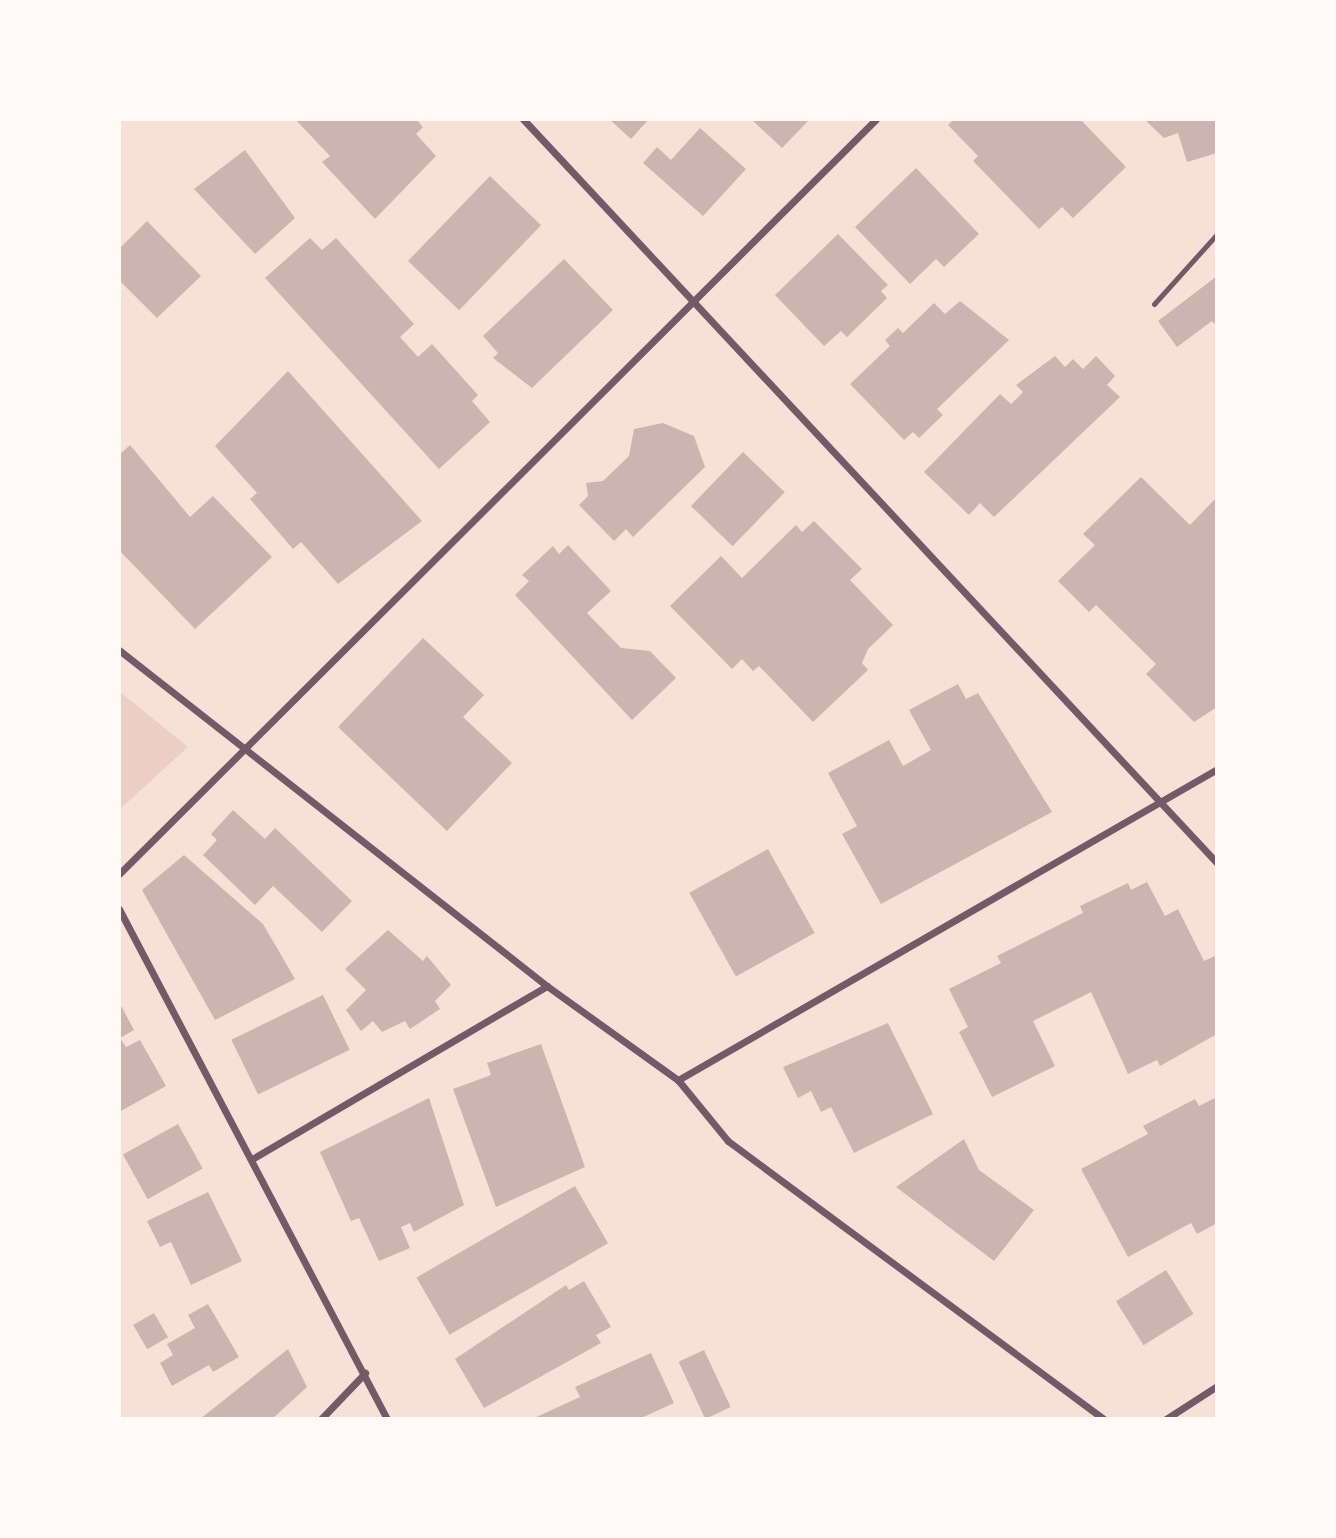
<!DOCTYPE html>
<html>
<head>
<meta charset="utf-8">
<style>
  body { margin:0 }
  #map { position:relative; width:1336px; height:1538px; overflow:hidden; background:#f7e1d7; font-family:"Crimson Pro",serif }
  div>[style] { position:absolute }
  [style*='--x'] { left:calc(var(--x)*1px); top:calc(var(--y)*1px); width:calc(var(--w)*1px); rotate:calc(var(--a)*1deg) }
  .green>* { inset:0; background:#ebcfc5 }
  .building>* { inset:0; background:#ccb4b1; transform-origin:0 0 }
  .service>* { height:5px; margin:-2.5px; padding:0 2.5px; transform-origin:2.5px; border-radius:2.5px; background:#755966 }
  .minor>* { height:7px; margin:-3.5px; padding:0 3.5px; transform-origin:3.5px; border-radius:3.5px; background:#755966 }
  span { translate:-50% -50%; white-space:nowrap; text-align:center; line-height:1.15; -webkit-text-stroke:5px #fffaf5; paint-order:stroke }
  .frame { position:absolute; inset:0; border:121px solid #fffaf5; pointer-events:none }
</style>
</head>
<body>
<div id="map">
  <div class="green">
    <div style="clip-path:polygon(119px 691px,188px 747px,119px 810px)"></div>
  </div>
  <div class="building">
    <div style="clip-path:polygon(295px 119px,416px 119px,423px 127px,416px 134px,436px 156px,375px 219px,322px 162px,330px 156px)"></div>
    <div style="clip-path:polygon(609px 119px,649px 119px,631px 139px)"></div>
    <div style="clip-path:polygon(751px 119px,810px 119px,782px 148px)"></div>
    <div style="clip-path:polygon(954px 119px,1080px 119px,1126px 167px,1073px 218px,1062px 207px,1039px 229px,973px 161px,978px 156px,948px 125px)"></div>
    <div style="clip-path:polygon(1144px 119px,1217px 119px,1217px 153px,1187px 162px,1178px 133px,1164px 138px)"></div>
    <div style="clip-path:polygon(700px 128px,746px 169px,703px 216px,643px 163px,657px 147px,671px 160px)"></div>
    <div style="clip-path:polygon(245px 150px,295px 218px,255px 254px,194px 189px)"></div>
    <div style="clip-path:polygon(916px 168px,979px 234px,944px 267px,936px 259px,910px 284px,855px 227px)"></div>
    <div style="left:490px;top:176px;width:71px;height:118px;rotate:44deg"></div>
    <div style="clip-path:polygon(147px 221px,201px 276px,157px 318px,119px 280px,119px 249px)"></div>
    <div style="clip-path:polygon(838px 234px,888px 285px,881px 291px,887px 298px,847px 337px,841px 331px,824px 346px,775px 295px)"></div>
    <div style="clip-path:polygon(310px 238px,322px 250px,336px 238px,414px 324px,400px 337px,418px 357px,432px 344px,478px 395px,472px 401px,490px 422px,439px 469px,265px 278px)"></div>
    <div style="clip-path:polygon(564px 259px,613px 310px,532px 388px,493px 358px,498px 353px,483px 336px)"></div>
    <div style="clip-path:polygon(1217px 276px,1217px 327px,1212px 321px,1177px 347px,1158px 321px)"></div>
    <div style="clip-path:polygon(960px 301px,1009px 340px,937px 409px,943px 415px,919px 438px,913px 432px,904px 440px,850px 384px,890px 346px,885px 340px,898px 328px,903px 333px,934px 303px,945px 314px)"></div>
    <div style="clip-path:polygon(1055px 356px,1065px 367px,1073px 359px,1083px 369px,1096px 356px,1115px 376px,1107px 385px,1120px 397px,994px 517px,980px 503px,969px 515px,924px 472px,1000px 394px,1011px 404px,1023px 392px,1016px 385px)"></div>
    <div style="clip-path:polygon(288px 371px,422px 521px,338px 584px,301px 542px,293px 549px,250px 499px,257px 493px,215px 446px)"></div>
    <div style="clip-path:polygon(663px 423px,694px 436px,705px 467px,633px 537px,626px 529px,614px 541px,579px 505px,588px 496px,586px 483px,603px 481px,629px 456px,634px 429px)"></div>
    <div style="clip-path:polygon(130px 445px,190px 517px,213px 496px,272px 557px,195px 629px,119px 550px,119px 455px)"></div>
    <div style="left:743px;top:452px;width:58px;height:75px;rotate:44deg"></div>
    <div style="clip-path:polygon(1141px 477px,1190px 525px,1217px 497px,1217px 707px,1194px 722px,1146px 674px,1156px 664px,1096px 605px,1089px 612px,1058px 581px,1095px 545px,1083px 534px)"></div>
    <div style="clip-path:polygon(814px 521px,862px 569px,850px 580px,893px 625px,868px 649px,862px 663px,868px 670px,813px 722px,759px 666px,753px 671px,742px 659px,732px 669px,670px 606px,721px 556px,742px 578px,796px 525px,802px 532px)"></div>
    <div style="clip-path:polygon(568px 545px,611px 591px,587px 613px,621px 648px,650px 651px,676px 678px,632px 720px,515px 595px,529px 581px,522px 575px,553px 546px,559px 554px)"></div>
    <div style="clip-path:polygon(423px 638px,484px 695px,463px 717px,512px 763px,447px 831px,338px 727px)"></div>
    <div style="clip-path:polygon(958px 684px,966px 699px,978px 693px,1052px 812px,881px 904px,842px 834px,857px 826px,828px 773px,889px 740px,903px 766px,931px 750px,909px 710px)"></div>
    <div style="clip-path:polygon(233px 810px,265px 839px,275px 828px,352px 901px,322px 932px,273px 886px,255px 905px,203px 855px,217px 840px,211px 834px)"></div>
    <div style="left:768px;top:849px;width:96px;height:90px;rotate:61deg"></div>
    <div style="clip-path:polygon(184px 855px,263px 924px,295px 979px,215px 1020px,142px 890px)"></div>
    <div style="clip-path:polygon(1147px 882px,1165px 916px,1178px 909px,1204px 961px,1217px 955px,1217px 1034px,1160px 1066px,1157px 1060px,1128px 1074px,1091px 992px,1033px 1021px,1055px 1066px,992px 1097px,959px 1032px,968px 1027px,949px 989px,1001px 963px,997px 956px,1083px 913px,1080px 906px,1128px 883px,1131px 890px)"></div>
    <div style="clip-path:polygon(388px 930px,423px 961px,427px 956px,451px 985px,435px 1001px,440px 1009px,410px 1029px,405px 1021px,382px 1032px,373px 1021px,361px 1031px,346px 1010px,366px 990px,345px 969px)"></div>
    <div style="left:323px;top:995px;width:61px;height:102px;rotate:64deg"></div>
    <div style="clip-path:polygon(119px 1002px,134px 1030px,120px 1038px,126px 1047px,140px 1040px,166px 1086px,119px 1112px)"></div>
    <div style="clip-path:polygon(888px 1023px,933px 1114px,854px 1153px,831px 1107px,821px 1112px,811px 1091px,798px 1098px,783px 1067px)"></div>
    <div style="clip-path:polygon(541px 1044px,585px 1167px,496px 1207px,453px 1089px,491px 1075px,487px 1063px)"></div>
    <div style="clip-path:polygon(1217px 1097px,1217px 1223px,1197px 1234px,1191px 1223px,1128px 1257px,1081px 1169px,1148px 1134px,1143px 1126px,1195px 1099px,1199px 1106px)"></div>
    <div style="clip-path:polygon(429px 1098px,464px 1205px,414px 1232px,410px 1223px,401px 1227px,410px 1248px,379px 1261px,359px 1218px,351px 1221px,320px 1152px)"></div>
    <div style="left:178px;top:1124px;width:51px;height:63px;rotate:61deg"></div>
    <div style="clip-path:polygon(964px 1139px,979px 1170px,1034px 1210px,994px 1261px,896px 1187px)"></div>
    <div style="left:575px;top:1186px;width:66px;height:183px;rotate:60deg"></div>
    <div style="clip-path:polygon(208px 1192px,242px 1261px,191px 1285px,171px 1242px,160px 1247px,147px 1221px)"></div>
    <div style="left:1166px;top:1270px;width:52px;height:59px;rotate:58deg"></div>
    <div style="clip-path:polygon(584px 1281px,611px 1327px,596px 1335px,601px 1343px,484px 1408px,455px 1359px,566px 1285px,569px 1290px)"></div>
    <div style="clip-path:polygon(208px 1304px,239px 1357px,213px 1372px,209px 1365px,172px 1386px,160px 1363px,173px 1355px,167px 1344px,195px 1328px,188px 1315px)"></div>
    <div style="left:154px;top:1313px;width:28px;height:24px;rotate:60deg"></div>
    <div style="clip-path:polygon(288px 1349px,307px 1387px,272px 1419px,200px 1419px)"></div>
    <div style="left:704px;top:1350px;width:63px;height:28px;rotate:65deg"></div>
    <div style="clip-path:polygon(651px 1353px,674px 1403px,639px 1419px,532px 1419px,580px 1397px,575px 1387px)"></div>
  </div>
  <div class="service">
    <div style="--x:1154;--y:304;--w:94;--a:-48"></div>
  </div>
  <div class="minor">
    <div style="--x:523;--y:119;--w:1017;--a:46.99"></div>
    <div style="--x:119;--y:650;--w:544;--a:38.13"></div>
    <div style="--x:547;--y:986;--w:161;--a:35.7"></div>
    <div style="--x:678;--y:1080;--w:79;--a:50.7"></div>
    <div style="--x:728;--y:1141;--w:468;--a:36.5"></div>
    <div style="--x:119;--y:874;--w:1069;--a:-44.92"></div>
    <div style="--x:119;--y:909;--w:576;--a:62.28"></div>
    <div style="--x:678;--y:1080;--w:622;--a:-29.98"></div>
    <div style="--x:252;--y:1159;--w:342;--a:-30.4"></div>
    <div style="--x:321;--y:1419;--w:64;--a:-46.3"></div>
    <div style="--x:1166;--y:1419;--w:61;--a:-32.9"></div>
  </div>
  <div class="frame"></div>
</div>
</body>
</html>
